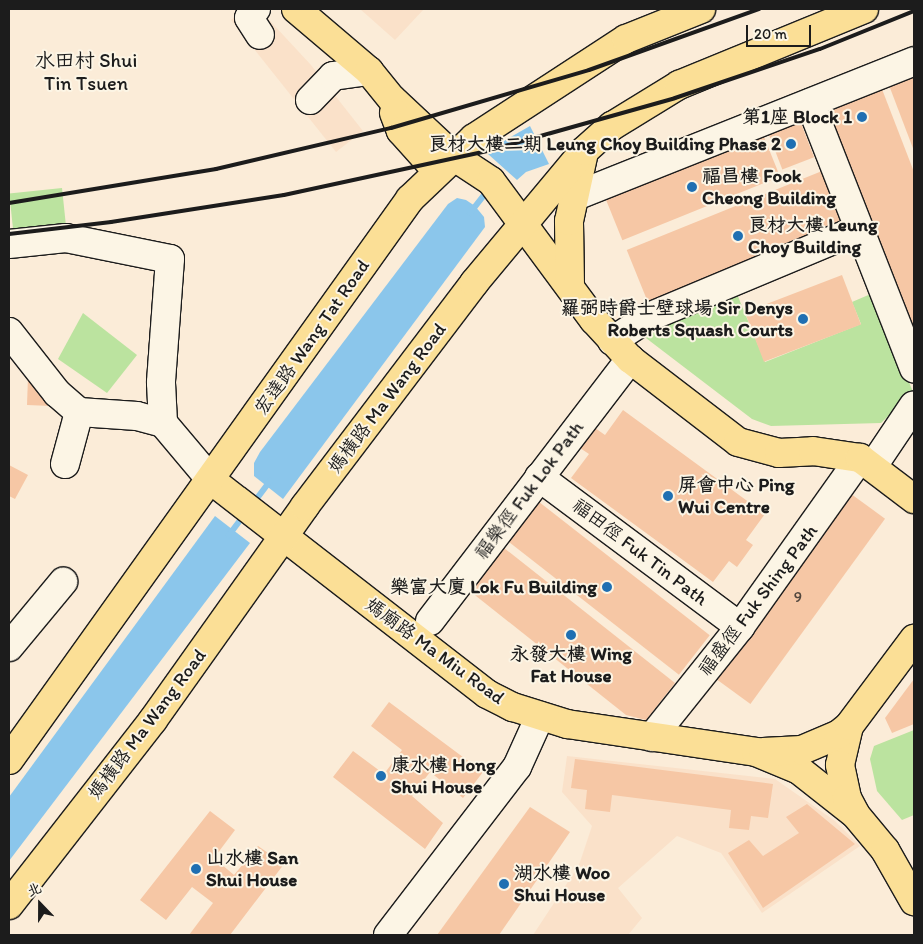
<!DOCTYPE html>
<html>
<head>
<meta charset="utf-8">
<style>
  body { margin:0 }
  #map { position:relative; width:923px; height:944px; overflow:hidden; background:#fbecd8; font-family:Itim,"LXGW WenKai TC",sans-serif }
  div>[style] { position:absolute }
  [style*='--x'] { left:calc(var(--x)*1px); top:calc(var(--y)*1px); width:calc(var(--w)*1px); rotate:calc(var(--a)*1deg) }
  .built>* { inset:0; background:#fae1c9 }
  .green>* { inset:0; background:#bbe39f; transform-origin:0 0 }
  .water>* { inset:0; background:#8bc6eb }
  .stream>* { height:6px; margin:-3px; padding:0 3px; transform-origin:3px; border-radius:3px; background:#8bc6eb }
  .building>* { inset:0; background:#f6c7a5; transform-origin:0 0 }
  .roads { filter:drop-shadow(1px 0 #1c1c1c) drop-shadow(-1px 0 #1c1c1c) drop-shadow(0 1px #1c1c1c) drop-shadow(0 -1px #1c1c1c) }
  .minor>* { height:28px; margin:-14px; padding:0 14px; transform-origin:14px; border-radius:14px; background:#fcf5e5 }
  .major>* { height:28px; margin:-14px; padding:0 14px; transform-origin:14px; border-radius:14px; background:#fbdf96 }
  .rail>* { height:4px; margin:-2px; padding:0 2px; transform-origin:2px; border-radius:2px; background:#1c1c1c }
  .dots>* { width:14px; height:14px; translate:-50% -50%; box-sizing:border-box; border:2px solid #fcf5e5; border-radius:50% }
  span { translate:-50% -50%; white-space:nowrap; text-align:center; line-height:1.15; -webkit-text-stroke:4px #fcf5e5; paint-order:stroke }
  .number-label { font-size:16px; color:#52473e }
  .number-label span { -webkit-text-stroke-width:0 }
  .poi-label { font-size:19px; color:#1c1c1c; font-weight:700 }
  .right { translate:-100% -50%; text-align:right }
  .left { translate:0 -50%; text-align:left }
  .street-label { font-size:19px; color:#1c1c1c }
  .neighbourhood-label { font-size:20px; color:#1c1c1c }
  .frame { position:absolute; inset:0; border:10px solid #1c1c1c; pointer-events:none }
  .north { position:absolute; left:15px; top:879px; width:50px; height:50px; -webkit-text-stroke:4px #fcf5e5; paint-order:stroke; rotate:338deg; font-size:14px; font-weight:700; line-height:20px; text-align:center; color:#1c1c1c }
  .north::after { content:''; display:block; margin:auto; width:18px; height:22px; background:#1c1c1c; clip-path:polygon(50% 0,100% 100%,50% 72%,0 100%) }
  .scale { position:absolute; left:746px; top:25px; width:65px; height:22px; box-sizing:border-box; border:2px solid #1c1c1c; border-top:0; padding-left:6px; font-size:15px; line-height:18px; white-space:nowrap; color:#1c1c1c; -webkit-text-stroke:4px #fcf5e5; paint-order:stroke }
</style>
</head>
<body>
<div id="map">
  <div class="built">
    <div style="clip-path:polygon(244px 9px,259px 9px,311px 65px,363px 131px,336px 152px,231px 20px)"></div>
    <div style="clip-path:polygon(360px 9px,424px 9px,395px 40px)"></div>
    <div style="clip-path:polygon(567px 756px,775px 779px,835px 821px,860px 846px,762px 913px,721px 853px,677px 836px,618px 888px,642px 918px,628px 935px,533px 935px,579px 865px,592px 826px,562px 792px)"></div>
  </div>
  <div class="green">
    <div style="left:62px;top:188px;width:40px;height:53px;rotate:84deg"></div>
    <div style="clip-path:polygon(873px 293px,913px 392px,881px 423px,771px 426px,752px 419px,642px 335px,737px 294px,765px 362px,861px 324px,852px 302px)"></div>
    <div style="clip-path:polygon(83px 313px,137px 355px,107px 393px,58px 359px)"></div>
    <div style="clip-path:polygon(914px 730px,914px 815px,902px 820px,877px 791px,870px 759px,874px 746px)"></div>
  </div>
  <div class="water">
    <div style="clip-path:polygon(530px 126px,549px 164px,526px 172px,517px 180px,488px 154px,495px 146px)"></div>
    <div style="clip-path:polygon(457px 198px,466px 200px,475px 206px,484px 217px,485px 227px,283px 499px,254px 476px,254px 463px,260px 452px,448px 204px)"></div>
    <div style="clip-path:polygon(215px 516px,250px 543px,9px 861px,9px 797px)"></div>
  </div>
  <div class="stream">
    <div style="--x:470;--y:213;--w:31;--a:-52"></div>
    <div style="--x:252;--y:505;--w:30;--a:-53"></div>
    <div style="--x:229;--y:535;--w:25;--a:-53"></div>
  </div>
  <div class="building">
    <div style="clip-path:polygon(914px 71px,914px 151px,887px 80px)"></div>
    <div style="clip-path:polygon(880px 84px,914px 172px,914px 328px,826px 104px)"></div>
    <div style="left:799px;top:118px;width:42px;height:34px;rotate:69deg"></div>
    <div style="left:762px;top:132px;width:48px;height:170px;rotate:68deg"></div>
    <div style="left:827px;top:169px;width:56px;height:216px;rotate:68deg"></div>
    <div style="left:842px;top:275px;width:53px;height:104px;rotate:69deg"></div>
    <div style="clip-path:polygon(28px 377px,51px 406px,27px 405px)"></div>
    <div style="clip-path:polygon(623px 410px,765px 514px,746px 540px,753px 545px,737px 567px,729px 561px,713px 582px,571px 478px,589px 454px,580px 448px,595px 428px,605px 435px)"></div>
    <div style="clip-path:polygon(9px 465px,28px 475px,15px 499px,9px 496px)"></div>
    <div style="left:847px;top:491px;width:47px;height:229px;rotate:36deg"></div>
    <div style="left:534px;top:498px;width:223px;height:50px;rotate:38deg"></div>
    <div style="clip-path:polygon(499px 544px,675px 683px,646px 720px,626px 715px,466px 588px)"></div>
    <div style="clip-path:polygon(914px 679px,914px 724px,892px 733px,885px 718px)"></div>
    <div style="clip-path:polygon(389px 702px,483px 772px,463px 798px,430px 772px,412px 796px,443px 823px,425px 849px,333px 777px,353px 751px,384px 774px,402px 750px,371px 726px)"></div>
    <div style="clip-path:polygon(575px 759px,773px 784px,768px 818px,751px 816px,749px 830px,729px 828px,731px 810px,612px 795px,610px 812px,585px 809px,587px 790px,571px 788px)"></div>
    <div style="clip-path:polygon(807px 804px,855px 844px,763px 908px,728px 853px,749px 840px,763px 856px,799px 833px,786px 817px)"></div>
    <div style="clip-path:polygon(530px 807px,570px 832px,499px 935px,437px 935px)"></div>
    <div style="clip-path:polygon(210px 811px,235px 830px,214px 858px,234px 875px,258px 846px,284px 864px,230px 935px,189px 935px,213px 903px,192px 887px,166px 920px,140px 900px)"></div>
  </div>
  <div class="roads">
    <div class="minor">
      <div style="--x:256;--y:9;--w:11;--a:128"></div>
      <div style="--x:249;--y:18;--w:20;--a:57"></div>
      <div style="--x:310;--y:100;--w:33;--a:-46"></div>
      <div style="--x:333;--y:76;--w:36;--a:-8"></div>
      <div style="--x:810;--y:103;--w:285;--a:68.6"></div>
      <div style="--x:573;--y:197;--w:367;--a:-21.7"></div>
      <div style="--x:9;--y:244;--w:57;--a:-6"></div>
      <div style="--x:66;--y:238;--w:106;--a:11.4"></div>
      <div style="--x:170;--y:259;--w:124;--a:94.2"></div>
      <div style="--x:161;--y:383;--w:40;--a:87.1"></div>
      <div style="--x:9;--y:332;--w:78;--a:51.8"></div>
      <div style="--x:57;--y:393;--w:29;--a:41"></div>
      <div style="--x:79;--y:412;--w:58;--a:3.9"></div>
      <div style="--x:137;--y:416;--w:27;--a:15"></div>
      <div style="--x:163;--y:423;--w:75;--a:49.9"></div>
      <div style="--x:612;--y:341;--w:44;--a:-33"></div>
      <div style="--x:649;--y:317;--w:228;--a:-22.7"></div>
      <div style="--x:65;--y:464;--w:54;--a:-74.9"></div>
      <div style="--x:873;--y:466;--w:73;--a:-56.1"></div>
      <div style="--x:539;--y:477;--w:251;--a:36.7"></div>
      <div style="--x:430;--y:621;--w:330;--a:-52.6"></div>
      <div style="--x:9;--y:647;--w:85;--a:-50.3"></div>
      <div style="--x:652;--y:737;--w:141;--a:-51.3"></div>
      <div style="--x:740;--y:627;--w:207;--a:-54.6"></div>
      <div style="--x:388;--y:935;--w:212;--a:-52.5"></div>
      <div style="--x:517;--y:767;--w:56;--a:-65.7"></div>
    </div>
    <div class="major">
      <div style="--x:296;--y:9;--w:96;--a:40.3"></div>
      <div style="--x:369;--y:71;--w:36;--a:51"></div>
      <div style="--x:392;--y:99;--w:83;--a:43.1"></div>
      <div style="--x:453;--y:156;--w:45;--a:33.3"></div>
      <div style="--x:491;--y:181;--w:173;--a:53.5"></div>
      <div style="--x:594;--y:320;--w:53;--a:47.3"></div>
      <div style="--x:630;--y:359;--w:136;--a:37.5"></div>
      <div style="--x:738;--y:442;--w:42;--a:15"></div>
      <div style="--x:779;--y:453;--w:34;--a:-3"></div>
      <div style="--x:813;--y:451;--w:48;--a:8.5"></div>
      <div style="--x:860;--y:458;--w:68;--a:37.2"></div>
      <div style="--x:394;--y:113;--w:19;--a:69"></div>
      <div style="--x:401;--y:131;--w:54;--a:48"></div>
      <div style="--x:570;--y:286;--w:65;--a:-90.9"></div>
      <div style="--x:569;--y:221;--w:71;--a:-77.7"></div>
      <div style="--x:211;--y:480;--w:349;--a:37.8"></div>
      <div style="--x:487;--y:694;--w:29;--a:27"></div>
      <div style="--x:513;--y:707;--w:57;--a:17.5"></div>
      <div style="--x:567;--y:724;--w:191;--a:8.4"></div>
      <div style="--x:756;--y:752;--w:47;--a:22.7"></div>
      <div style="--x:799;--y:770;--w:71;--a:38.2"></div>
      <div style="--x:855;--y:814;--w:47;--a:50.2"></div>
      <div style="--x:885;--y:850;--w:59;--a:60.4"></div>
      <div style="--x:849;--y:726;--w:40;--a:103"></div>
      <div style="--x:840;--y:765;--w:34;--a:78"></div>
      <div style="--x:847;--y:798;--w:17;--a:62"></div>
      <div style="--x:763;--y:752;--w:39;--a:-3"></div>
      <div style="--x:802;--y:750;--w:39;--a:-23"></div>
      <div style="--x:838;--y:735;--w:14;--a:-39"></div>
      <div style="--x:849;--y:726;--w:109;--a:-53.2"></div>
      <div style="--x:9;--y:760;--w:690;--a:-54.44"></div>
      <div style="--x:410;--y:199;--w:88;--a:-43.6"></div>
      <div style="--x:474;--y:138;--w:181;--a:-33.1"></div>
      <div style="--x:626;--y:39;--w:81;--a:-21.8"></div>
      <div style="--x:9;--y:905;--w:234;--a:-52.1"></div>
      <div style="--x:153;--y:720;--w:262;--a:-54.6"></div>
      <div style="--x:305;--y:506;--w:280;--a:-52.8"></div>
      <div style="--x:474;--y:283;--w:172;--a:-50.2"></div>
      <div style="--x:584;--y:151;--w:38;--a:-42"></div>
      <div style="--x:612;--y:126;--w:79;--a:-31.5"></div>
      <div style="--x:679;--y:85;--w:200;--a:-22.3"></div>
    </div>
  </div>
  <div class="rail">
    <div style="--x:9;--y:203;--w:210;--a:-9.3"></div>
    <div style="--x:216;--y:169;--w:180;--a:-13.2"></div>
    <div style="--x:391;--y:128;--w:206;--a:-16.3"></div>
    <div style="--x:589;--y:70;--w:181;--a:-19.7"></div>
    <div style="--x:9;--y:234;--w:103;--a:-6.7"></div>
    <div style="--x:111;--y:222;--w:175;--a:-8.9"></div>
    <div style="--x:284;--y:195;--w:208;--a:-12.2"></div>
    <div style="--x:487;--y:151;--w:195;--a:-15.7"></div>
    <div style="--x:675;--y:98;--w:153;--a:-18.7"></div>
    <div style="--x:820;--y:49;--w:101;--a:-22"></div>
  </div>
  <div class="dots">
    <div style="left:862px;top:117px;background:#1f6fb2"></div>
    <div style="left:791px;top:144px;background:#1f6fb2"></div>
    <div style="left:692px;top:187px;background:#1f6fb2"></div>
    <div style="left:738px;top:236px;background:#1f6fb2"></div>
    <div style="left:803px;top:319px;background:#1f6fb2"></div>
    <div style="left:668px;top:496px;background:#1f6fb2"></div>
    <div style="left:607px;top:587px;background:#1f6fb2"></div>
    <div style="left:571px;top:635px;background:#1f6fb2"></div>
    <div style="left:381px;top:776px;background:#1f6fb2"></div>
    <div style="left:196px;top:869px;background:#1f6fb2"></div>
    <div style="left:504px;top:884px;background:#1f6fb2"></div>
  </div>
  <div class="number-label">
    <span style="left:798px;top:597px">9</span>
  </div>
  <div class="poi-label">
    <span class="right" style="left:852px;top:117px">第1座 Block 1</span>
    <span class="right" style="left:781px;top:144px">良材大樓二期 Leung Choy Building Phase 2</span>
    <span class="left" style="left:702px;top:187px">福昌樓 Fook<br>Cheong Building</span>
    <span class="left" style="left:748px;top:236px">良材大樓 Leung<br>Choy Building</span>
    <span class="right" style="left:793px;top:319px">羅弼時爵士壁球場 Sir Denys<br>Roberts Squash Courts</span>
    <span class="left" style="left:678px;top:496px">屏會中心 Ping<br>Wui Centre</span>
    <span class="right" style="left:597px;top:587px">樂富大廈 Lok Fu Building</span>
    <span style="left:571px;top:665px">永發大樓 Wing<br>Fat House</span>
    <span class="left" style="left:391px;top:776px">康水樓 Hong<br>Shui House</span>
    <span class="left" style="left:206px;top:869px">山水樓 San<br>Shui House</span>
    <span class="left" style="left:514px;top:884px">湖水樓 Woo<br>Shui House</span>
  </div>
  <div class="street-label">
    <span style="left:312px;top:337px;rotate:-55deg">宏達路 Wang Tat Road</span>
    <span style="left:387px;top:398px;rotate:-53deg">媽橫路 Ma Wang Road</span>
    <span style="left:529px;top:490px;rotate:-53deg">福樂徑 Fuk Lok Path</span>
    <span style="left:640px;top:552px;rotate:37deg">福田徑 Fuk Tin Path</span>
    <span style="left:758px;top:600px;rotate:-53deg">福盛徑 Fuk Shing Path</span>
    <span style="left:435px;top:651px;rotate:36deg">媽廟路 Ma Miu Road</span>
    <span style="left:147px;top:724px;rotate:-53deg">媽橫路 Ma Wang Road</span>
  </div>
  <div class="neighbourhood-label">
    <span style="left:86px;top:72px">水田村 Shui<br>Tin Tsuen</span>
  </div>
  <div class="frame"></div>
  <div class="north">北</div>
  <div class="scale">20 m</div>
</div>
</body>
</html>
